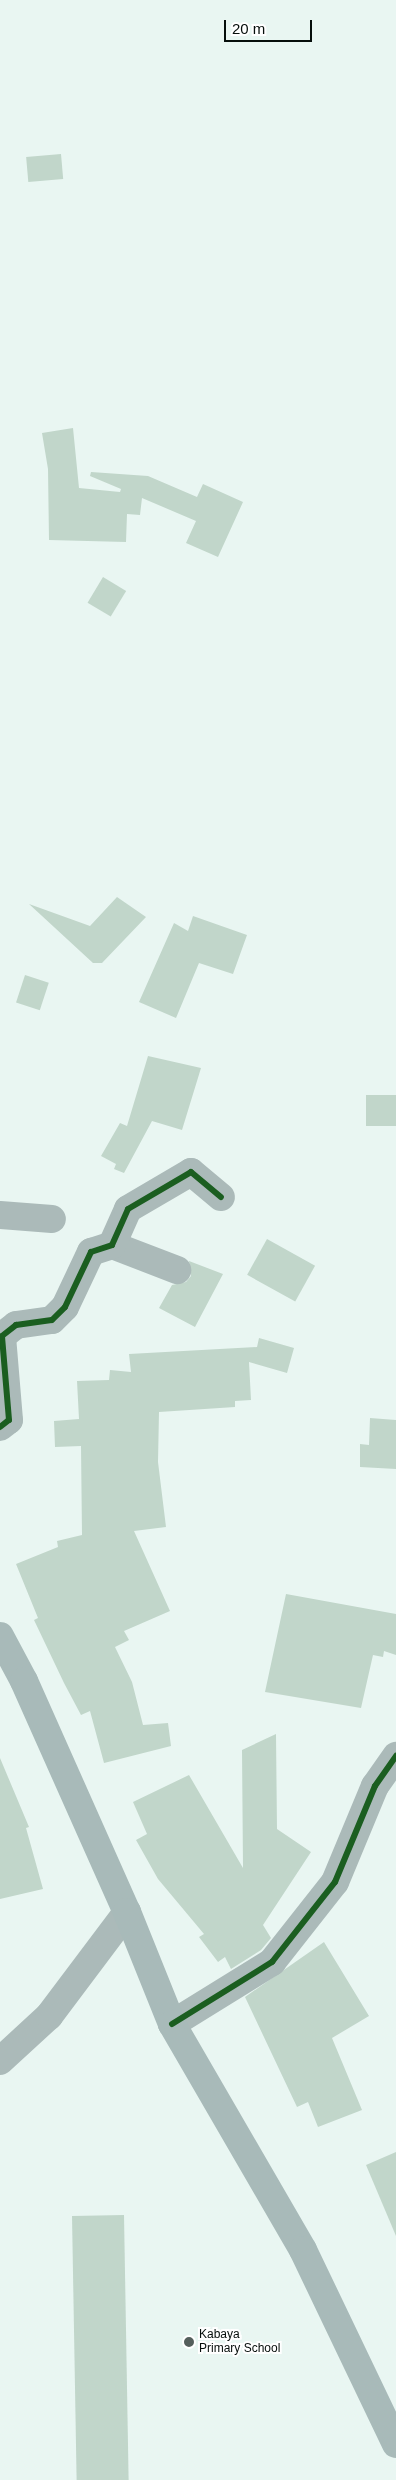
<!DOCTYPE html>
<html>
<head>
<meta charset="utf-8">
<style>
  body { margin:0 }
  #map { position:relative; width:396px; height:2480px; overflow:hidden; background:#e9f6f2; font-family:Helvetica,sans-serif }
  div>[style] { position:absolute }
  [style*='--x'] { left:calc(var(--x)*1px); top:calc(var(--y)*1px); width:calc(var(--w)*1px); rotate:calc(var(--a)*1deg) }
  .building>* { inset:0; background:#c1d6ca; transform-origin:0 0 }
  .minor>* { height:28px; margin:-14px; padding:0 14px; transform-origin:14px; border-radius:14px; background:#abbab9 }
  .primary>* { height:28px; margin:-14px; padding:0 14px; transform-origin:14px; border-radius:14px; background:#a8bab9 }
  .cycleway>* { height:6px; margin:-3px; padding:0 3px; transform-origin:3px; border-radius:3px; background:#1b5e20 }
  .dots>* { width:14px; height:14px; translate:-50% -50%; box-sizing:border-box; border:2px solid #fff; border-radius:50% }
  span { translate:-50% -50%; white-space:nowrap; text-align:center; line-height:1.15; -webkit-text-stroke:4px #fff; paint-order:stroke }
  .poi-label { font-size:12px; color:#060e0b }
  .left { translate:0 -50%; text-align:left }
  .scale { position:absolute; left:224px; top:20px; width:88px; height:22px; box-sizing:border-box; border:2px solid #060e0b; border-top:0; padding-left:6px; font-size:15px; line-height:18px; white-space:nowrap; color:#060e0b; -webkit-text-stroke:4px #fff; paint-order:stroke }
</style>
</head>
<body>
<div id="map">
  <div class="building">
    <div style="left:61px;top:154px;width:25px;height:35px;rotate:85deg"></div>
    <div style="clip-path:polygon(73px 428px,79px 488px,120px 492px,121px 489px,90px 476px,91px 472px,148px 476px,197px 497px,203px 484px,243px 502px,218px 557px,186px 543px,196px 521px,142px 498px,140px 515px,127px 514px,126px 542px,49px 540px,48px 469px,42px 433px)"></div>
    <div style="left:103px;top:577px;width:27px;height:30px;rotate:31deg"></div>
    <div style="clip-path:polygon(117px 897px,146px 917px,102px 963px,93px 963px,29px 904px,90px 926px)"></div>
    <div style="clip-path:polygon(193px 916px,247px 935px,233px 974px,199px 963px,176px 1018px,139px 1002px,174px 923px,188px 931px)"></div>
    <div style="left:25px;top:975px;width:25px;height:29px;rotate:18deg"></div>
    <div style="clip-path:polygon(148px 1056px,201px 1068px,182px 1130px,152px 1121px,124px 1173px,114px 1169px,116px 1164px,101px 1156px,120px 1123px,127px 1126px)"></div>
    <div style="left:396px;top:1095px;width:31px;height:30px;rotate:90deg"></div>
    <div style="left:267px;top:1239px;width:55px;height:41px;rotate:29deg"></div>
    <div style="clip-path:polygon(189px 1261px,223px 1274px,195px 1327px,159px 1308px,172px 1285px,186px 1282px,191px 1276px)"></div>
    <div style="clip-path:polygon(259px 1338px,294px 1348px,287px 1373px,249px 1362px,251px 1400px,235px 1401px,235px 1407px,159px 1412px,158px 1462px,166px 1527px,134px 1531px,170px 1611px,124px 1631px,129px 1640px,115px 1647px,132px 1682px,143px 1725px,168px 1723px,171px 1746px,104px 1763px,90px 1711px,81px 1715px,64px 1683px,34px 1620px,38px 1618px,16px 1564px,58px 1547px,57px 1541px,82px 1535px,81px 1446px,55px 1447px,54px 1421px,79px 1419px,77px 1381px,109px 1380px,110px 1370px,131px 1372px,129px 1354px,257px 1347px)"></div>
    <div style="clip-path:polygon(370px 1418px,396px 1420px,396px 1469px,360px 1467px,360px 1444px,369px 1445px)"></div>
    <div style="clip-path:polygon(286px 1594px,396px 1614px,396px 1655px,384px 1651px,383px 1657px,373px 1655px,361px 1708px,265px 1692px)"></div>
    <div style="clip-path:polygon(276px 1734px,277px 1829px,311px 1852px,263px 1925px,271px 1938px,261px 1950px,231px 1969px,225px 1957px,218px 1962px,199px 1937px,204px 1934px,158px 1879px,136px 1840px,147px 1834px,133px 1802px,189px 1775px,243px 1868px,242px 1750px)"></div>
    <div style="clip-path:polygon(0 1758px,29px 1827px,26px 1828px,43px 1889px,0 1899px)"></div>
    <div style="clip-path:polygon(324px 1942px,369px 2016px,332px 2038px,362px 2110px,318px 2127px,308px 2102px,297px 2107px,245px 1997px)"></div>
    <div style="clip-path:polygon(396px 2152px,396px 2236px,366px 2165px)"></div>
    <div style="left:124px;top:2215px;width:265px;height:52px;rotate:89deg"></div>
  </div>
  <div class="minor">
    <div style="--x:0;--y:1215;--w:52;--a:4.4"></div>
    <div style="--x:112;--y:1245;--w:70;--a:21"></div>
    <div style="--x:0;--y:1427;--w:11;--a:-38"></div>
    <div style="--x:9;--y:1420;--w:84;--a:-94.8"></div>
    <div style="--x:2;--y:1336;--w:18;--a:-38"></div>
    <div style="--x:16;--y:1325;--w:36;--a:-8"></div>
    <div style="--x:52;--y:1320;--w:18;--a:-45"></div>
    <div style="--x:65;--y:1307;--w:61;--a:-64.7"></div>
    <div style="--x:91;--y:1252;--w:22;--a:-18"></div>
    <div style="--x:112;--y:1245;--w:39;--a:-66"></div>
    <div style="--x:128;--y:1209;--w:73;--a:-30.4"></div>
    <div style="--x:191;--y:1172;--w:39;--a:40"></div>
    <div style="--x:172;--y:2024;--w:118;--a:-31.8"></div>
    <div style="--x:272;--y:1962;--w:102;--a:-51.8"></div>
    <div style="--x:335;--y:1882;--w:104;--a:-67.4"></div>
    <div style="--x:375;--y:1786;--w:37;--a:-55"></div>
    <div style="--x:0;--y:2061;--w:67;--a:-42.6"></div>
    <div style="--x:49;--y:2016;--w:130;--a:-53.1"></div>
  </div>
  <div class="primary">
    <div style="--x:0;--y:1636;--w:51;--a:61.9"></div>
    <div style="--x:24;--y:1681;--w:253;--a:66"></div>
    <div style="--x:127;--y:1912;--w:121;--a:68.1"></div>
    <div style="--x:172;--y:2024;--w:261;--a:59.9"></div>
    <div style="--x:303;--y:2250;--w:215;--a:64.4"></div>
  </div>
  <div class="cycleway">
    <div style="--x:0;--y:1427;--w:11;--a:-38"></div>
    <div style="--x:9;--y:1420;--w:84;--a:-94.8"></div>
    <div style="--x:2;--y:1336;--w:18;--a:-38"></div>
    <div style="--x:16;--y:1325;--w:36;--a:-8"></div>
    <div style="--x:52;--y:1320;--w:18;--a:-45"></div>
    <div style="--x:65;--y:1307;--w:61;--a:-64.7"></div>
    <div style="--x:91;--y:1252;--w:22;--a:-18"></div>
    <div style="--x:112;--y:1245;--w:39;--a:-66"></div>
    <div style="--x:128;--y:1209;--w:73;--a:-30.4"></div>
    <div style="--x:191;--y:1172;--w:39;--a:40"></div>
    <div style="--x:172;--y:2024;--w:118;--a:-31.8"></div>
    <div style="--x:272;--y:1962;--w:102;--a:-51.8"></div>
    <div style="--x:335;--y:1882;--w:104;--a:-67.4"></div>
    <div style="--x:375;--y:1786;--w:37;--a:-55"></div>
  </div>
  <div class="dots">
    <div style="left:189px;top:2342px;background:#555f5c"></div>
  </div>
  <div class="poi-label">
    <span class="left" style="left:199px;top:2342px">Kabaya<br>Primary School</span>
  </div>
  <div class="scale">20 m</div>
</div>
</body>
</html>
